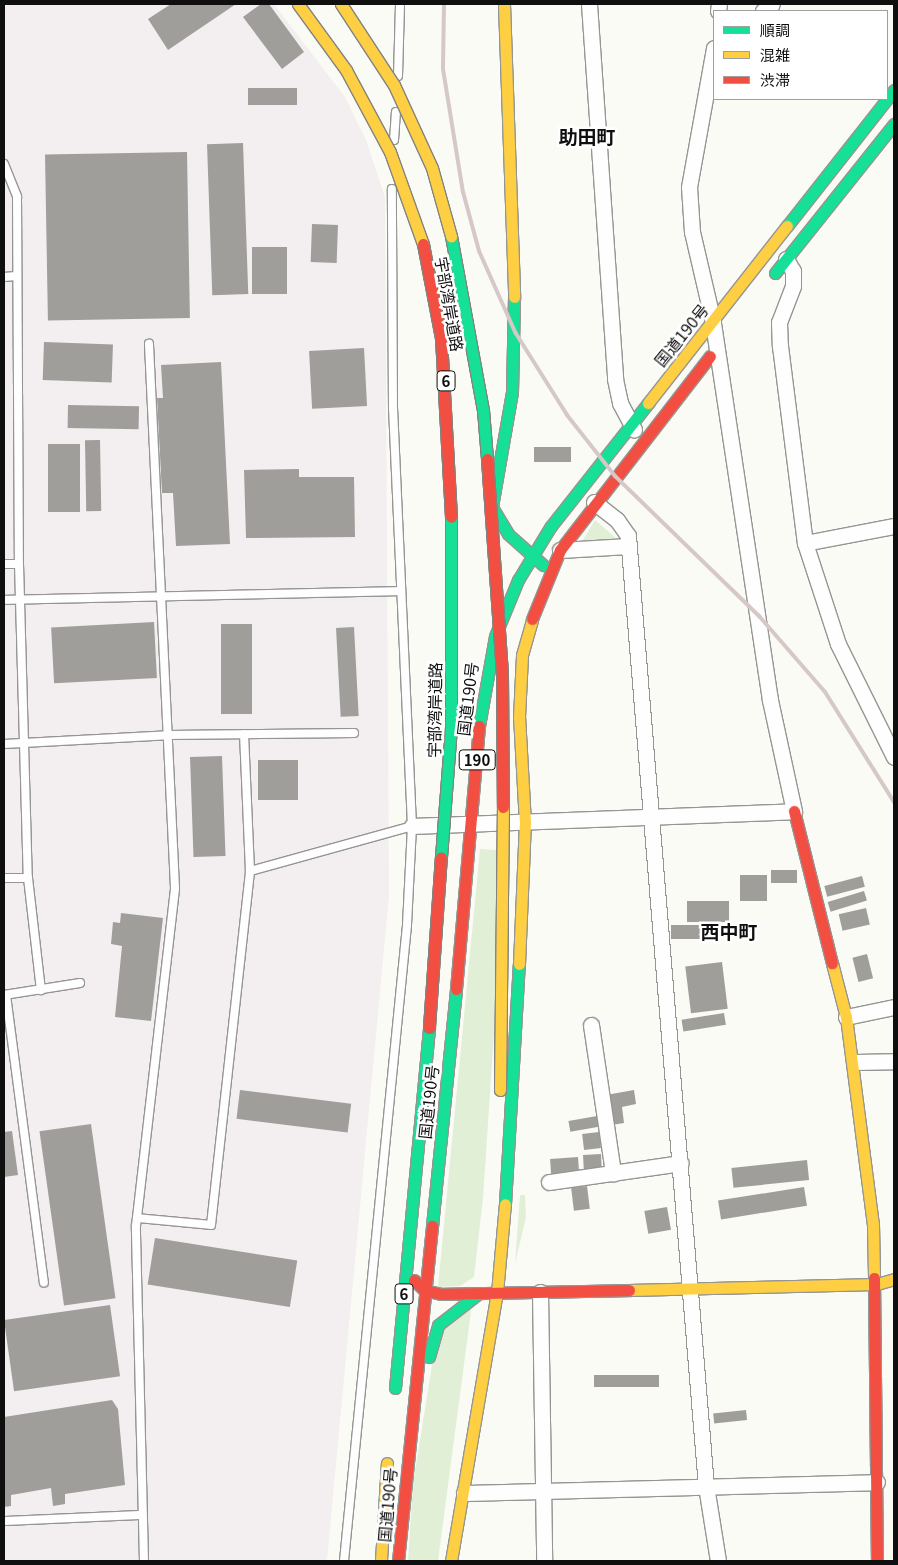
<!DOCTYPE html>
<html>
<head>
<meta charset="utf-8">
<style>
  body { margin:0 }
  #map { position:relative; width:898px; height:1565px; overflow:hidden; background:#fbfbf5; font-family:Georgia,"Noto Sans JP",serif }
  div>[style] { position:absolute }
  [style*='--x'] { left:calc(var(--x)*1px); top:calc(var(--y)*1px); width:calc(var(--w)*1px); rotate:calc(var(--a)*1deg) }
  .industrial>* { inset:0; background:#f3eef0 }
  .green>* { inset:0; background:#e2efd7 }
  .building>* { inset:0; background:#9f9e9a; transform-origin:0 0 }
  .roads { filter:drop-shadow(1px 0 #959593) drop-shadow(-1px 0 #959593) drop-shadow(0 1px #959593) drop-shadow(0 -1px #959593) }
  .lane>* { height:8px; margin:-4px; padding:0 4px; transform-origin:4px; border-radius:4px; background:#fefefe }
  .street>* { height:15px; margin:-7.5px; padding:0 7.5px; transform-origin:7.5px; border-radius:7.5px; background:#fefefe }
  .fast>* { height:11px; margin:-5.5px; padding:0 5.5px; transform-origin:5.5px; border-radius:5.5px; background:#16e098 }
  .slow>* { height:11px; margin:-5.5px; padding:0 5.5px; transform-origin:5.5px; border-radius:5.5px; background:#ffcf43 }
  .jam>* { height:11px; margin:-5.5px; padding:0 5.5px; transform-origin:5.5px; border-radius:5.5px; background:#f24e42 }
  .rail>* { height:4px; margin:-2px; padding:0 2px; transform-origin:2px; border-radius:2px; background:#d6c8c6 }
  .bridges { filter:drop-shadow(1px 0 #838380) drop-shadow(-1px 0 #838380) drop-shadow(0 1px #838380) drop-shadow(0 -1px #838380) }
  .fast-bridge>* { height:11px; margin:-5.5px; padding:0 5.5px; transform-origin:5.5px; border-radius:5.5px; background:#16e098 }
  .slow-bridge>* { height:11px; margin:-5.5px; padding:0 5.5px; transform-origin:5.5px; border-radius:5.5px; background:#ffcf43 }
  .jam-bridge>* { height:11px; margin:-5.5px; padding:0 5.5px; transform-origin:5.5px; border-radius:5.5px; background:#f24e42 }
  span { translate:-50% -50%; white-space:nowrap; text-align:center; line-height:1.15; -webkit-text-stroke:5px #fff; paint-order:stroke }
  .shield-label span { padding:1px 4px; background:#fff; border:1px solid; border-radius:4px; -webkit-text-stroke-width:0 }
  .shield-label { font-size:15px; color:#0f0f0f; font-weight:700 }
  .street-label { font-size:16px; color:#0f0f0f }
  .quarter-label { font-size:19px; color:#0f0f0f; font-weight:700 }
  .frame { position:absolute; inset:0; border:5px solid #0f0f0f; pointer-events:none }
  .legend { position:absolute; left:713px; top:10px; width:175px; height:90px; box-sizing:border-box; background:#fff; border:1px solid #9f9f9f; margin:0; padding:6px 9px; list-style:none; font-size:15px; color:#0f0f0f }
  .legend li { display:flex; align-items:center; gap:10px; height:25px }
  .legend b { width:25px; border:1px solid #9f9f9f }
</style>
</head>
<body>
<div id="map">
  <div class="industrial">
    <div style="clip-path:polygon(4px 4px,274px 4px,345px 97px,366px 140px,385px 197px,389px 895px,327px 1561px,4px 1561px)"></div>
  </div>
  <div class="green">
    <div style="clip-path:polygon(595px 520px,615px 537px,612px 542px,580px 545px)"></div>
    <div style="clip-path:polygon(480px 849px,496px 850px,497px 989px,483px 1198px,474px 1277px,460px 1286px,438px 1287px)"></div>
    <div style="clip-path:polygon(520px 1195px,525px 1195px,526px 1217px,515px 1264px)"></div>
    <div style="clip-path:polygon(472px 1304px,438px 1561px,408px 1561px,413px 1484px,435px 1346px,439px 1334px)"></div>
  </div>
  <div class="building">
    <div style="clip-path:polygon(171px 4px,236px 4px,168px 50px,148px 19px)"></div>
    <div style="clip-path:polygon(261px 4px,269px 4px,304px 52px,282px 69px,243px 17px)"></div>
    <div style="left:297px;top:88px;width:17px;height:49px;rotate:90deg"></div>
    <div style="left:243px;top:143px;width:151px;height:36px;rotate:88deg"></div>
    <div style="left:187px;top:152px;width:166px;height:142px;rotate:89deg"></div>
    <div style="left:312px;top:224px;width:26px;height:38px;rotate:2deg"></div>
    <div style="left:252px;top:247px;width:35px;height:47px"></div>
    <div style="left:44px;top:342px;width:69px;height:38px;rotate:2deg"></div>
    <div style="left:364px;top:348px;width:58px;height:55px;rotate:87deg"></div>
    <div style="clip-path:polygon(221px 362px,230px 544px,176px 546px,173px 493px,162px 493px,157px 398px,163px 398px,161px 365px)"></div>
    <div style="left:68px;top:405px;width:71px;height:23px;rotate:1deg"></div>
    <div style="left:100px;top:440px;width:71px;height:15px;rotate:89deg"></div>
    <div style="left:48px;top:444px;width:32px;height:68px"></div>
    <div style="left:571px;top:447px;width:15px;height:37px;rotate:90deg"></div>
    <div style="clip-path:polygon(299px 469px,299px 477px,354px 477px,355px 537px,246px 538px,244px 470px)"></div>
    <div style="left:154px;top:622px;width:56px;height:103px;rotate:87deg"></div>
    <div style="left:221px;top:624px;width:31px;height:90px"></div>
    <div style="left:354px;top:627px;width:89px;height:18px;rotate:87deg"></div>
    <div style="left:222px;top:756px;width:100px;height:32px;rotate:88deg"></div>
    <div style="left:298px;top:760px;width:40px;height:40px;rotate:90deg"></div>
    <div style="left:797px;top:870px;width:13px;height:26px;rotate:90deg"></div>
    <div style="left:740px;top:875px;width:27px;height:26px"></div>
    <div style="left:862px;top:876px;width:11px;height:39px;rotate:75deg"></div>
    <div style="left:864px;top:891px;width:10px;height:38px;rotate:73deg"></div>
    <div style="left:687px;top:901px;width:42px;height:21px"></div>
    <div style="left:866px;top:908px;width:17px;height:28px;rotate:77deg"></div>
    <div style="clip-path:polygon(121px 913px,163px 918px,151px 1021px,115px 1017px,122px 946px,111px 944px,113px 922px,120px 923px)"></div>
    <div style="left:700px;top:925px;width:14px;height:29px;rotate:90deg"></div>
    <div style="left:867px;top:954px;width:25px;height:15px;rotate:76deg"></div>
    <div style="left:722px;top:962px;width:47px;height:37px;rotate:83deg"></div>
    <div style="left:724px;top:1013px;width:12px;height:43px;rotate:81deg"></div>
    <div style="left:240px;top:1090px;width:112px;height:29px;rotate:7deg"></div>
    <div style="clip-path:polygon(634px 1090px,636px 1104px,622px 1107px,624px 1123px,612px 1125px,606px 1095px)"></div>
    <div style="left:597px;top:1116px;width:11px;height:29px;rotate:80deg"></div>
    <div style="left:91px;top:1124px;width:176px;height:52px;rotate:82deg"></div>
    <div style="clip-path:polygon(12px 1131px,18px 1175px,4px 1177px,4px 1132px)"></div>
    <div style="left:599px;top:1132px;width:16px;height:17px;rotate:83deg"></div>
    <div style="left:601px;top:1154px;width:17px;height:18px;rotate:87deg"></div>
    <div style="left:578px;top:1157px;width:16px;height:28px;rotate:86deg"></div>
    <div style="left:807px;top:1160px;width:20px;height:76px;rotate:84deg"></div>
    <div style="left:587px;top:1186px;width:23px;height:16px;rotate:83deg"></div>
    <div style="left:804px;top:1187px;width:19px;height:87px;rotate:81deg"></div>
    <div style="left:667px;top:1207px;width:23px;height:23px;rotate:80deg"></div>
    <div style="left:155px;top:1238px;width:144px;height:47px;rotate:9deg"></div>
    <div style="left:110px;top:1305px;width:72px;height:107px;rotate:82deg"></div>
    <div style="left:659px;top:1375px;width:12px;height:65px;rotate:90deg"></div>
    <div style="clip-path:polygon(112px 1400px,118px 1409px,125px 1485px,65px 1494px,65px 1504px,53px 1506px,51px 1488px,11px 1495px,11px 1506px,4px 1507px,4px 1417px)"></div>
    <div style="left:746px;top:1410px;width:10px;height:33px;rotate:84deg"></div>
  </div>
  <div class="roads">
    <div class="lane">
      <div style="--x:398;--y:76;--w:72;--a:-88.4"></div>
      <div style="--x:394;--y:140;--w:28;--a:-86"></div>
      <div style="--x:4;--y:164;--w:35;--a:68"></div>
      <div style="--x:17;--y:197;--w:367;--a:89.7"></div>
      <div style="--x:19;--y:564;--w:314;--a:88.4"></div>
      <div style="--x:28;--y:878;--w:24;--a:180"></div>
      <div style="--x:4;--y:277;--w:12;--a:-5"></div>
      <div style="--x:4;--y:564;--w:15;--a:0"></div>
      <div style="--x:4;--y:600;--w:396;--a:-1.3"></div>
      <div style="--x:4;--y:744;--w:164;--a:-3.1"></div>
      <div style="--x:168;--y:735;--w:186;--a:-0.6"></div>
      <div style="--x:250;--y:871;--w:168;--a:-15.5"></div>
      <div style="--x:28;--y:878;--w:113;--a:83.4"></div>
      <div style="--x:4;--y:995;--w:77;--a:-9"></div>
      <div style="--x:6;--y:995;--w:290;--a:82.5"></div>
      <div style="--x:137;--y:1218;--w:74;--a:5.4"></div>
      <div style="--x:211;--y:1225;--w:356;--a:-83.7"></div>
      <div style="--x:250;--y:871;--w:137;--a:-92.5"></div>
      <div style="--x:4;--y:1521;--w:137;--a:-2.5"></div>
      <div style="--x:144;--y:1561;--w:335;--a:-91.4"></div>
      <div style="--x:136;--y:1226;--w:340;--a:-83.4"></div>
      <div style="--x:175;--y:888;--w:545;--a:-92.74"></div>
      <div style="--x:344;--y:1561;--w:639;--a:-84.34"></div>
      <div style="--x:407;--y:925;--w:99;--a:-87.1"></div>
      <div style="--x:412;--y:826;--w:417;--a:-92.6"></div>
      <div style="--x:393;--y:409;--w:220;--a:-90.3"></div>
    </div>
    <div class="street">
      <div style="--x:589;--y:4;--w:376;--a:86"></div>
      <div style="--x:615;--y:379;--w:25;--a:78"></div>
      <div style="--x:620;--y:403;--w:30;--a:62"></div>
      <div style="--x:718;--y:11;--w:7;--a:-82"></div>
      <div style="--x:763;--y:11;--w:11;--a:-38"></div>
      <div style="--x:786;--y:259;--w:14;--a:60"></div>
      <div style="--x:793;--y:271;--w:15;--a:90"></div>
      <div style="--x:793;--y:286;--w:39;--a:111"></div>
      <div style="--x:779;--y:322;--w:24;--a:88"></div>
      <div style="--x:780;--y:346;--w:199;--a:82.8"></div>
      <div style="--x:805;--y:543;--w:106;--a:71.9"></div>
      <div style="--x:838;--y:644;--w:126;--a:63.6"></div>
      <div style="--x:594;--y:502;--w:29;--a:38"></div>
      <div style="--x:617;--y:520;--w:19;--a:55"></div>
      <div style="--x:628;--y:536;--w:953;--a:85.31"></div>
      <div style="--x:706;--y:1486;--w:76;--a:80.9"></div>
      <div style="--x:805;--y:543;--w:91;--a:-10.8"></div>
      <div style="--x:560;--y:550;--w:69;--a:-3.3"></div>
      <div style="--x:412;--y:826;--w:382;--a:-2.2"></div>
      <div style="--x:794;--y:811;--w:114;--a:-102.2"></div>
      <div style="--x:770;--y:700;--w:382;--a:-98.6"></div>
      <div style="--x:713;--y:322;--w:92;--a:-103.1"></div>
      <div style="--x:692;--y:232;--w:45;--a:-93.8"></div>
      <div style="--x:689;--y:187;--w:141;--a:-79.8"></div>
      <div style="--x:846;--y:1017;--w:49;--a:-11.8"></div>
      <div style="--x:591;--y:1025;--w:150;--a:81.5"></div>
      <div style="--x:855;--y:1062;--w:39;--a:-1"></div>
      <div style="--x:549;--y:1182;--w:133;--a:-8.2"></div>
      <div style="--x:540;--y:1292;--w:269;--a:89.1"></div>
      <div style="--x:464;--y:1493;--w:413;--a:-1.5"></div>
    </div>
    <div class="fast">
      <div style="--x:787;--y:226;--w:173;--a:-51.8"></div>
      <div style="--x:775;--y:273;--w:191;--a:-51.4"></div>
      <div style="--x:514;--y:297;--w:95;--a:91.2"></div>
      <div style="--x:512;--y:392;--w:117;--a:99.9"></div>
      <div style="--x:492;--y:507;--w:31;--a:59"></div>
      <div style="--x:508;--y:534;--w:47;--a:41.5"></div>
      <div style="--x:479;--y:726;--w:91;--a:-79.9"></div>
      <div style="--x:495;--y:636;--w:61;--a:-67.7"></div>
      <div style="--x:518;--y:580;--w:63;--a:-58.6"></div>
      <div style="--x:551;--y:526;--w:157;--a:-51.7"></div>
      <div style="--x:505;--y:1204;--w:240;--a:-86.7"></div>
      <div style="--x:432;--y:1226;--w:238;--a:-84.2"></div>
      <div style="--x:429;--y:1357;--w:33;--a:-74"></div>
      <div style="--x:438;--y:1325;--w:51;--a:-37.8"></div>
      <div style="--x:395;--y:1388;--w:363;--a:-84.6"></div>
    </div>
    <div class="slow">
      <div style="--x:504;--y:4;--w:293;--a:88"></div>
      <div style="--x:648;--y:403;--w:225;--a:-51.9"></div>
      <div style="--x:832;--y:963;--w:56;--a:75.5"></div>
      <div style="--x:846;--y:1017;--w:209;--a:82.6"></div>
      <div style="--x:873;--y:1224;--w:54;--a:88.9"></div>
      <div style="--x:519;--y:964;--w:141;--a:-87.6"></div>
      <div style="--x:525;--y:823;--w:106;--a:-93.2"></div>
      <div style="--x:519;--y:717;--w:62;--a:-87.2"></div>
      <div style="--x:522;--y:655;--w:37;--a:-74"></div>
      <div style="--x:629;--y:1290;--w:248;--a:-1.4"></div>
      <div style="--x:877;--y:1284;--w:18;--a:-16"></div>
      <div style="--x:381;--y:1560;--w:97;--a:-86.5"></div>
      <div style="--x:451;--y:1561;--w:272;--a:-80.3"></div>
      <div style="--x:497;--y:1293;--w:89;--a:-84.9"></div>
    </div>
    <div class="jam">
      <div style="--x:532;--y:619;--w:74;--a:-67.9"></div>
      <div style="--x:560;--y:550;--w:245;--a:-52.3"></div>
      <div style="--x:794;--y:811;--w:157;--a:76"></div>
      <div style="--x:456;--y:989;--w:264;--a:-85"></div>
      <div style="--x:874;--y:1278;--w:283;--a:89.4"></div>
      <div style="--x:414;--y:1280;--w:14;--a:45"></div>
      <div style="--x:424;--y:1290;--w:17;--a:13"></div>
      <div style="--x:441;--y:1294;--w:188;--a:-1.2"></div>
      <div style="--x:398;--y:1561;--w:337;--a:-84.2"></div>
    </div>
  </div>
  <div class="rail">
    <div style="--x:444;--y:4;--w:65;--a:90.9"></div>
    <div style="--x:443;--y:69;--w:125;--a:80.8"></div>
    <div style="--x:463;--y:192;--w:61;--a:74.8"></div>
    <div style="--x:479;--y:251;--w:89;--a:66"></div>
    <div style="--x:515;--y:332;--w:98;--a:57.9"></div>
    <div style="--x:567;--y:415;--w:78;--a:51.8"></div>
    <div style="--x:615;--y:476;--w:201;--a:44.2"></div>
    <div style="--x:759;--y:616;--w:101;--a:49"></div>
    <div style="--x:825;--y:692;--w:130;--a:57.9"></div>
  </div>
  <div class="bridges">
    <div class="fast-bridge">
      <div style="--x:451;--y:236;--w:177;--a:79.6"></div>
      <div style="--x:483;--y:410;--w:49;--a:85.3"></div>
      <div style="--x:441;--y:857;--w:131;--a:-85.6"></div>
      <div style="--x:451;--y:726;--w:209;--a:-90"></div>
    </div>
    <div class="slow-bridge">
      <div style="--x:298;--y:4;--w:82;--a:54"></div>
      <div style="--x:346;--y:70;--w:93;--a:61.8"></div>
      <div style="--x:390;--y:152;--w:98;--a:70.3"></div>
      <div style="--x:341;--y:4;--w:97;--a:56.8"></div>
      <div style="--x:394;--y:85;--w:91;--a:65.4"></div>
      <div style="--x:432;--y:168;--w:71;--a:74.4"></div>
      <div style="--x:500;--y:1090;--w:283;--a:-89.4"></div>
    </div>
    <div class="jam-bridge">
      <div style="--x:423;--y:244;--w:96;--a:79.2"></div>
      <div style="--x:441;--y:338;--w:179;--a:86.8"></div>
      <div style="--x:487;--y:459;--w:216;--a:86"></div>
      <div style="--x:502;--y:674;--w:133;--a:89.6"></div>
      <div style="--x:429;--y:1027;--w:170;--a:-86"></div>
    </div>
  </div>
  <div class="shield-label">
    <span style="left:446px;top:381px">6</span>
    <span style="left:477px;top:760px">190</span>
    <span style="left:404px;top:1294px">6</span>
  </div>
  <div class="street-label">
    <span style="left:450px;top:304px;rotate:80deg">宇部湾岸道路</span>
    <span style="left:681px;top:335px;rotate:-51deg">国道190号</span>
    <span style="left:467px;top:699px;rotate:-83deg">国道190号</span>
    <span style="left:434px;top:710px;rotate:-89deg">宇部湾岸道路</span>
    <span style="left:428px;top:1102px;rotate:-84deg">国道190号</span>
    <span style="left:387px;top:1505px;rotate:-85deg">国道190号</span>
  </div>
  <div class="quarter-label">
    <span style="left:587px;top:136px">助田町</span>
    <span style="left:729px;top:931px">西中町</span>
  </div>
  <div class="frame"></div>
  <ul class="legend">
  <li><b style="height:6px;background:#16e098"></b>順調</li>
  <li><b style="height:6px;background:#ffcf43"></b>混雑</li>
  <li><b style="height:6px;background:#f24e42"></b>渋滞</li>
  </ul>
</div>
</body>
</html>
